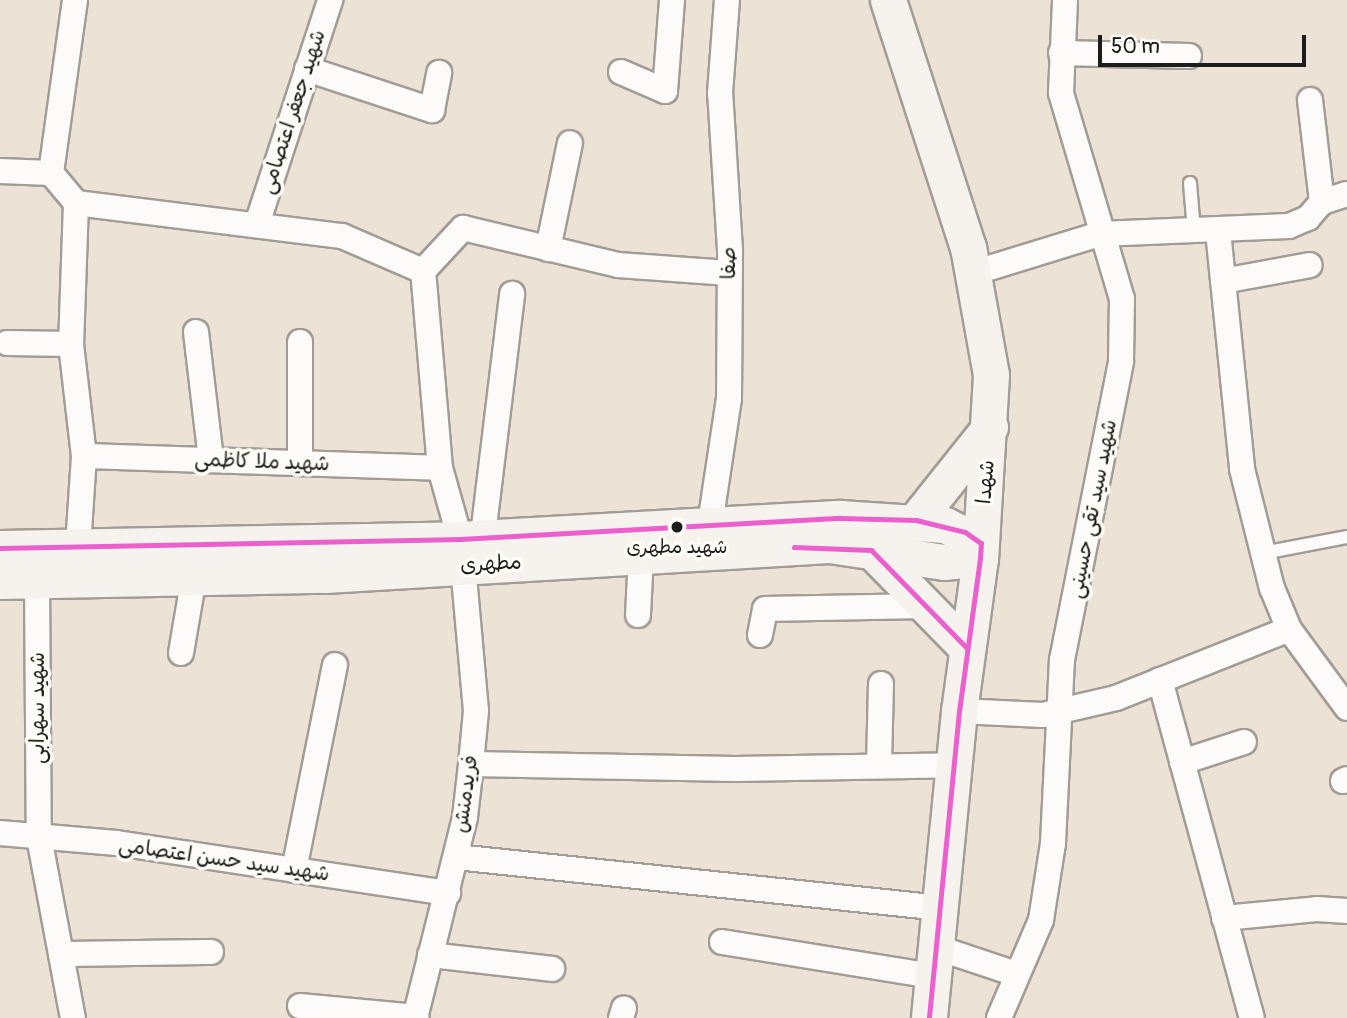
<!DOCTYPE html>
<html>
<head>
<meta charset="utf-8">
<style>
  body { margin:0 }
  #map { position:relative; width:1347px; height:1018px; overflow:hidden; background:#ece3d6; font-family:Pangolin,"Playpen Sans Arabic",sans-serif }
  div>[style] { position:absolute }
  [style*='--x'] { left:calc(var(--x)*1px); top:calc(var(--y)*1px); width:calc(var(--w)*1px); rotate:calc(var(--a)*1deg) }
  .roads { filter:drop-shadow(2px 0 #a19c95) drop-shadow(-2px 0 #a19c95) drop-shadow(0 2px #a19c95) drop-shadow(0 -2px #a19c95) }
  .lane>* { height:12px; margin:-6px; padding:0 6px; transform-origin:6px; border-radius:6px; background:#fcfbf9 }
  .street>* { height:24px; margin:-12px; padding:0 12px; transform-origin:12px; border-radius:12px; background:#fcfbf9 }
  .secondary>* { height:35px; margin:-17.5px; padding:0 17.5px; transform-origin:17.5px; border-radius:17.5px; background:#f6f2ee }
  .bus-1>* { height:5px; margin:-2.5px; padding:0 2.5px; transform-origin:2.5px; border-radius:2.5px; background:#ec60ce }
  .dots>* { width:19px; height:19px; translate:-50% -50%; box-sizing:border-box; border:4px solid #fdfcf7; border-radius:50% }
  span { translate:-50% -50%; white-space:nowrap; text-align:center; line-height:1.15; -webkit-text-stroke:7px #fdfcf7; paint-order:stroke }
  .bus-label { font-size:19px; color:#1c1c1c }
  .street-label { font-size:21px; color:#1c1c1c }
  .scale { position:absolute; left:1098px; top:35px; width:208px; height:32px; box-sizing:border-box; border:4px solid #1c1c1c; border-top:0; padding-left:9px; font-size:21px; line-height:24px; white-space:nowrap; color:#1c1c1c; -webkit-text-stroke:5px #fdfcf7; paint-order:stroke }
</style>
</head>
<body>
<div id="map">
  <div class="roads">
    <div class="lane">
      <div style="--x:1190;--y:183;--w:49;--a:85.3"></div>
      <div style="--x:1263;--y:553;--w:86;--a:-10.8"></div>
    </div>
    <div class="street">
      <div style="--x:1061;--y:53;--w:128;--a:1.3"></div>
      <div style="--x:307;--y:69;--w:132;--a:18.2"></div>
      <div style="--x:432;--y:110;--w:38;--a:-79"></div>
      <div style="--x:621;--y:72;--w:48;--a:23.4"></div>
      <div style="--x:665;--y:91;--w:91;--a:-85.6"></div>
      <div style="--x:1310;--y:100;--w:103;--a:83.3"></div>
      <div style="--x:0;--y:171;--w:51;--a:2.2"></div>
      <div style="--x:51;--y:173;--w:39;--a:50"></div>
      <div style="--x:76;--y:203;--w:141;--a:92"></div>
      <div style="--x:71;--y:344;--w:113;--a:83.4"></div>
      <div style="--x:84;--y:456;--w:91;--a:93.8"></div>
      <div style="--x:51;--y:173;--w:175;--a:-82.1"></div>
      <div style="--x:76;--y:203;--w:268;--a:7.1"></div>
      <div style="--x:342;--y:236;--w:88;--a:23.4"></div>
      <div style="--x:257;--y:224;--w:236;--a:-71.9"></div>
      <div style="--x:1218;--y:231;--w:239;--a:84.2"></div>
      <div style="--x:1242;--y:469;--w:123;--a:75.9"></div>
      <div style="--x:1272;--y:588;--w:44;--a:67.5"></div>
      <div style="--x:1289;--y:629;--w:98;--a:53.7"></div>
      <div style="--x:548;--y:249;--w:108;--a:-78.3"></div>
      <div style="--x:973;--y:273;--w:133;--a:-17.1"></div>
      <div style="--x:1100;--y:234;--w:189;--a:-2.4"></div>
      <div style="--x:1289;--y:226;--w:21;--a:-23"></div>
      <div style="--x:1308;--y:218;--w:21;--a:-49"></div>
      <div style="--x:1322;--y:202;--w:26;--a:-18"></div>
      <div style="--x:1223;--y:281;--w:88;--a:-10.4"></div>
      <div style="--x:196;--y:332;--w:129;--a:83.3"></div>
      <div style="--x:7;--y:343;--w:64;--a:0.9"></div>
      <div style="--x:84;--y:456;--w:356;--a:1.9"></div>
      <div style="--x:300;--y:463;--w:121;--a:-90"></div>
      <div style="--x:710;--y:524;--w:126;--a:-81.4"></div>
      <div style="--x:729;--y:399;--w:149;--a:-89.6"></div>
      <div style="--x:730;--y:250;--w:157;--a:-93.6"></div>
      <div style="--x:720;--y:93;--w:93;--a:-85.7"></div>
      <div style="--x:483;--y:535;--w:243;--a:-83.1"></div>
      <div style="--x:460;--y:539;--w:74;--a:-105.7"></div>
      <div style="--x:440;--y:468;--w:198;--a:-94.9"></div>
      <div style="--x:423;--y:271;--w:59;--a:-47.1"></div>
      <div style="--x:463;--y:228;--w:159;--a:13.4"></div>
      <div style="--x:618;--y:265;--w:111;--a:4.1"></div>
      <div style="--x:37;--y:580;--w:257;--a:89.6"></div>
      <div style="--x:39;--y:837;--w:184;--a:79.4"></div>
      <div style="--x:638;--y:615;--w:59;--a:-87.1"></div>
      <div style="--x:760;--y:635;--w:26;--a:-79"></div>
      <div style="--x:765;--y:609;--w:160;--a:-1.1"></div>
      <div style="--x:181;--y:653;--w:77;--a:-80.3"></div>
      <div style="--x:1160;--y:680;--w:350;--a:74.8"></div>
      <div style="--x:959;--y:711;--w:84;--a:2.7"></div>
      <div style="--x:1043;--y:715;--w:75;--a:-13.1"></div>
      <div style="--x:1116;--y:698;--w:186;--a:-21.7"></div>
      <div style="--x:1182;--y:762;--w:65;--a:-17.9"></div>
      <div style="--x:471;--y:764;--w:264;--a:1.1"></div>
      <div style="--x:735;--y:769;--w:220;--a:-1"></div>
      <div style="--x:879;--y:765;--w:81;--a:-88.6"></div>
      <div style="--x:1343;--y:781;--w:4;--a:-27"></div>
      <div style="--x:0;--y:833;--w:117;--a:4.9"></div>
      <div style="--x:117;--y:843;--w:335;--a:8.6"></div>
      <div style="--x:456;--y:857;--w:489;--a:6"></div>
      <div style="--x:294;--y:870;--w:209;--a:-78.7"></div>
      <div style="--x:1224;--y:918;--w:93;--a:-5.5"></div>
      <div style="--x:1317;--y:909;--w:30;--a:4"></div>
      <div style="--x:722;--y:942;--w:214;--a:9.2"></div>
      <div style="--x:938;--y:948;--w:82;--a:18.4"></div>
      <div style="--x:61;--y:954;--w:150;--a:-0.8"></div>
      <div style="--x:430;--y:955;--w:123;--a:6.5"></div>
      <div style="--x:300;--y:1006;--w:117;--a:5.4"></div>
      <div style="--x:415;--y:1018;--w:207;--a:-76"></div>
      <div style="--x:465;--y:817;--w:53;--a:-83.5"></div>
      <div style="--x:471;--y:764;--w:53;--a:-84.6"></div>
      <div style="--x:476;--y:711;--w:146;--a:-95.1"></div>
      <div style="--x:621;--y:1018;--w:10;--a:-73"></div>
      <div style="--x:999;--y:1018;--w:107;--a:-66.8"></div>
      <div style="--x:1041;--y:920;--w:78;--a:-81.1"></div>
      <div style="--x:1053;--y:843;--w:183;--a:-87.2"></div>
      <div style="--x:1062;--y:660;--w:305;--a:-78.8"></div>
      <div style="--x:1121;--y:361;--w:62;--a:-89.1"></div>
      <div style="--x:1122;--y:299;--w:215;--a:-106.5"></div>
      <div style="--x:1061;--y:93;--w:93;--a:-87.5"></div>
    </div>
    <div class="secondary">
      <div style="--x:888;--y:0;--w:260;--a:72.1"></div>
      <div style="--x:968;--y:247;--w:130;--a:79.8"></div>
      <div style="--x:991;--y:375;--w:183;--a:93.4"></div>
      <div style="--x:980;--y:558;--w:154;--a:97.8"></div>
      <div style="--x:959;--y:711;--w:308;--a:95.6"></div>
      <div style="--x:916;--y:520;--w:119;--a:-51.5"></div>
      <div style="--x:0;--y:548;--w:460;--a:-1.1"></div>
      <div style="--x:460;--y:539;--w:381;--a:-3.2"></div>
      <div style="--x:840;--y:518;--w:105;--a:3.8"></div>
      <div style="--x:945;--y:525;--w:40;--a:26.6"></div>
      <div style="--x:871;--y:550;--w:137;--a:45.6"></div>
      <div style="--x:0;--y:581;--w:325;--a:-1.1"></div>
      <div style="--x:325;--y:575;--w:505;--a:-3.41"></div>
      <div style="--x:829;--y:545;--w:116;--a:8.4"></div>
      <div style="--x:944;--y:562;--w:36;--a:-6"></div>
    </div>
  </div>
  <div class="bus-1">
    <div style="--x:794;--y:547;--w:77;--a:2.2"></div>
    <div style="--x:871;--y:550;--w:137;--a:45.6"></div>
    <div style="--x:0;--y:548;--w:460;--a:-1.1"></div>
    <div style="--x:460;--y:539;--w:381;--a:-3.2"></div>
    <div style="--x:840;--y:518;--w:76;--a:1.5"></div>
    <div style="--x:916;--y:520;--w:50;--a:13.8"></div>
    <div style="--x:965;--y:532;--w:19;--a:35"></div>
    <div style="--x:981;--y:543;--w:15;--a:94"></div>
    <div style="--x:980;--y:558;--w:154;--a:97.8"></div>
    <div style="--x:959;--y:711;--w:308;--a:95.6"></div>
  </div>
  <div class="dots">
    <div style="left:677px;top:527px;background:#1c1c1c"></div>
  </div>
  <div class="bus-label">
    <span style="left:677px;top:548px">شهید مطهری</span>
  </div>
  <div class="street-label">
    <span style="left:293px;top:112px;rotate:-72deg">شهید جعفر اعتصامی</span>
    <span style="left:729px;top:263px;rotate:-91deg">صفا</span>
    <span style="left:262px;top:462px;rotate:2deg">شهید ملا کاظمی</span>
    <span style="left:986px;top:482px;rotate:-85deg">شهدا</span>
    <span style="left:1093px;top:509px;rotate:-79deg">شهید سید تقی حسینی</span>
    <span style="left:491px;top:564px;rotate:-3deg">مطهری</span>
    <span style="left:38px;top:708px;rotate:-90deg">شهید سهرابی</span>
    <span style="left:466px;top:794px;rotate:-82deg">فریدمنش</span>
    <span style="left:224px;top:860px;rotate:8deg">شهید سید حسن اعتصامی</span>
  </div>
  <div class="scale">50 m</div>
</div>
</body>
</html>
